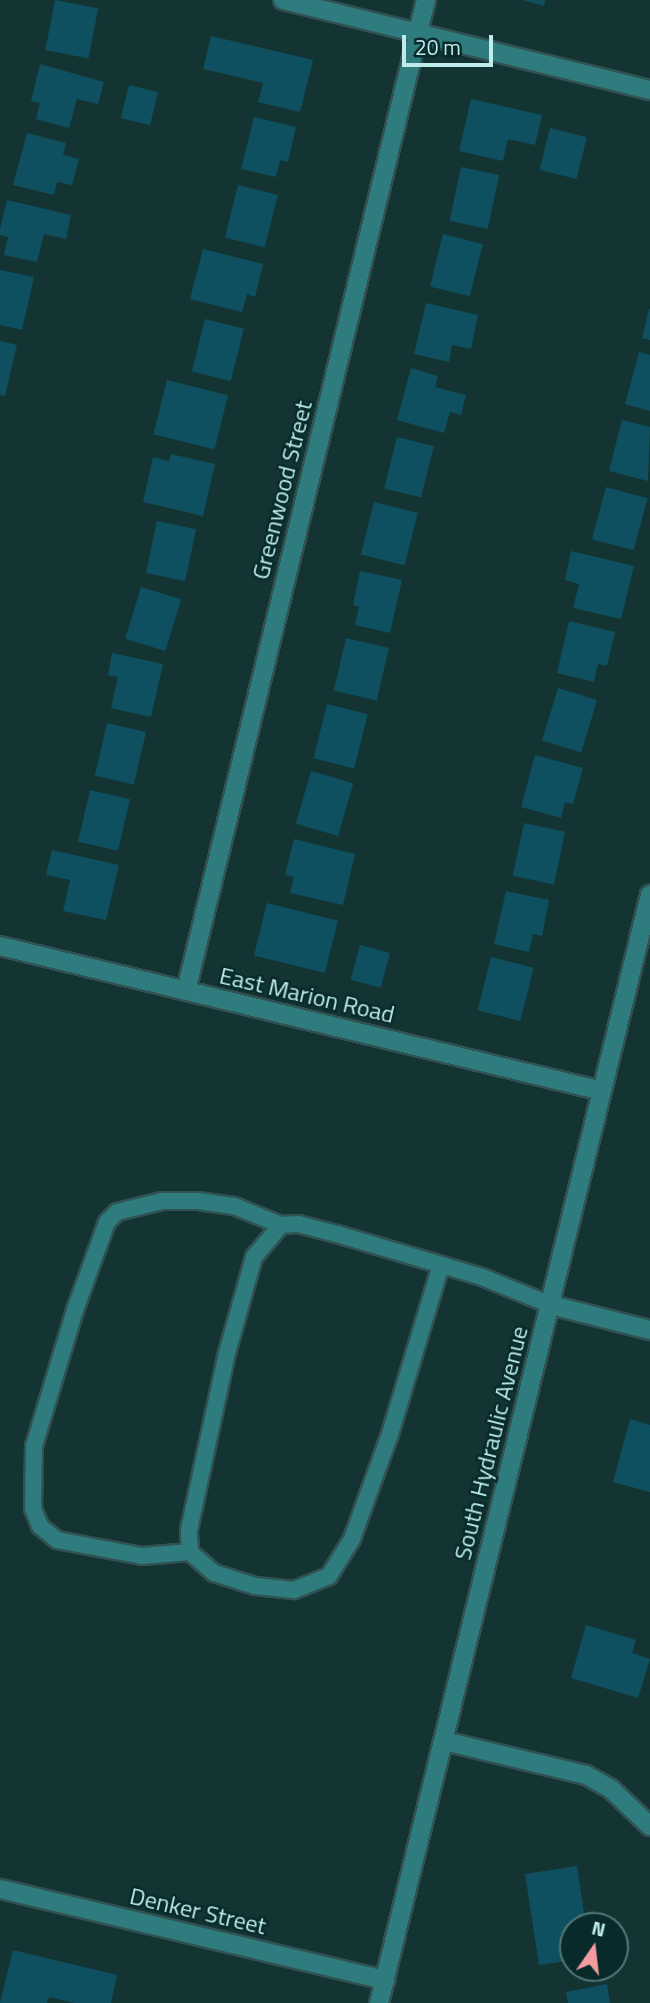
<!DOCTYPE html>
<html>
<head>
<meta charset="utf-8">
<style>
  body { margin:0 }
  #map { position:relative; width:650px; height:2003px; overflow:hidden; background:#143434; font-family:"Titillium Web",sans-serif }
  div>[style] { position:absolute }
  [style*='--x'] { left:calc(var(--x)*1px); top:calc(var(--y)*1px); width:calc(var(--w)*1px); rotate:calc(var(--a)*1deg) }
  .building>* { inset:0; background:#0e505f; transform-origin:0 0 }
  .roads { filter:drop-shadow(2px 0 #315152) drop-shadow(-2px 0 #315152) drop-shadow(0 2px #315152) drop-shadow(0 -2px #315152) }
  .service>* { height:16px; margin:-8px; padding:0 8px; transform-origin:8px; border-radius:8px; background:#2e7c7d }
  .minor>* { height:18px; margin:-9px; padding:0 9px; transform-origin:9px; border-radius:9px; background:#2e7c7d }
  .tertiary>* { height:18px; margin:-9px; padding:0 9px; transform-origin:9px; border-radius:9px; background:#2e7c7d }
  span { translate:-50% -50%; white-space:nowrap; text-align:center; line-height:1.15; -webkit-text-stroke:5px #082a2a; paint-order:stroke }
  .street-label { font-size:24px; color:#beecec }
  .north { position:absolute; left:559px; top:1912px; width:70px; height:70px; box-sizing:border-box; background:#082a2a; border:2px solid #517878; border-radius:50%; rotate:14deg; font-size:19px; font-weight:700; line-height:28px; text-align:center; color:#beecec }
  .north::after { content:''; display:block; margin:auto; width:24px; height:32px; background:#f49b9f; clip-path:polygon(50% 0,100% 100%,50% 72%,0 100%) }
  .scale { position:absolute; left:402px; top:35px; width:91px; height:32px; box-sizing:border-box; border:4px solid #beecec; border-top:0; padding-left:9px; font-size:21px; line-height:24px; white-space:nowrap; color:#beecec; -webkit-text-stroke:5px #082a2a; paint-order:stroke }
</style>
</head>
<body>
<div id="map">
  <div class="building">
    <div style="left:55px;top:0;width:44px;height:51px;rotate:11deg"></div>
    <div style="clip-path:polygon(523px 0,545px 0,544px 6px)"></div>
    <div style="clip-path:polygon(211px 36px,313px 60px,300px 112px,258px 102px,263px 83px,203px 69px)"></div>
    <div style="clip-path:polygon(40px 64px,104px 82px,98px 104px,77px 99px,69px 128px,36px 119px,40px 103px,31px 101px)"></div>
    <div style="left:129px;top:85px;width:30px;height:34px;rotate:14deg"></div>
    <div style="clip-path:polygon(471px 99px,542px 115px,535px 145px,508px 139px,503px 161px,459px 151px)"></div>
    <div style="clip-path:polygon(254px 117px,296px 127px,288px 162px,280px 160px,276px 177px,241px 169px)"></div>
    <div style="left:550px;top:128px;width:38px;height:43px;rotate:14deg"></div>
    <div style="clip-path:polygon(27px 133px,66px 143px,63px 155px,79px 159px,72px 185px,57px 182px,54px 195px,13px 185px)"></div>
    <div style="left:461px;top:167px;width:39px;height:55px;rotate:12deg"></div>
    <div style="left:238px;top:185px;width:41px;height:54px;rotate:14deg"></div>
    <div style="clip-path:polygon(7px 200px,71px 215px,66px 239px,44px 234px,37px 262px,4px 255px,8px 237px,0 235px,0 229px)"></div>
    <div style="left:443px;top:234px;width:41px;height:54px;rotate:14deg"></div>
    <div style="clip-path:polygon(203px 249px,263px 264px,255px 297px,247px 294px,242px 312px,190px 299px)"></div>
    <div style="clip-path:polygon(0 270px,34px 277px,22px 330px,0 325px)"></div>
    <div style="clip-path:polygon(426px 303px,478px 315px,471px 349px,452px 345px,449px 362px,414px 354px)"></div>
    <div style="clip-path:polygon(649px 309px,650px 309px,650px 340px,642px 338px)"></div>
    <div style="left:205px;top:319px;width:40px;height:54px;rotate:14deg"></div>
    <div style="clip-path:polygon(0 341px,17px 345px,5px 396px,0 395px)"></div>
    <div style="clip-path:polygon(639px 352px,650px 355px,650px 411px,625px 404px)"></div>
    <div style="clip-path:polygon(411px 368px,438px 376px,435px 387px,466px 395px,461px 415px,450px 412px,444px 433px,397px 420px)"></div>
    <div style="left:167px;top:380px;width:63px;height:56px;rotate:14deg"></div>
    <div style="clip-path:polygon(622px 420px,650px 427px,648px 481px,609px 471px)"></div>
    <div style="left:397px;top:437px;width:38px;height:53px;rotate:14deg"></div>
    <div style="clip-path:polygon(171px 454px,215px 464px,203px 516px,143px 502px,153px 457px,169px 461px)"></div>
    <div style="left:606px;top:487px;width:43px;height:54px;rotate:15deg"></div>
    <div style="left:374px;top:502px;width:45px;height:54px;rotate:14deg"></div>
    <div style="left:157px;top:521px;width:40px;height:53px;rotate:12deg"></div>
    <div style="clip-path:polygon(571px 551px,634px 566px,621px 619px,573px 608px,579px 584px,565px 580px)"></div>
    <div style="clip-path:polygon(360px 571px,402px 580px,390px 633px,355px 625px,359px 607px,353px 605px)"></div>
    <div style="left:141px;top:587px;width:42px;height:54px;rotate:17deg"></div>
    <div style="clip-path:polygon(569px 621px,615px 632px,607px 666px,598px 664px,594px 682px,557px 673px)"></div>
    <div style="left:346px;top:638px;width:44px;height:54px;rotate:13deg"></div>
    <div style="clip-path:polygon(112px 653px,163px 664px,151px 717px,111px 708px,118px 677px,108px 675px)"></div>
    <div style="left:558px;top:688px;width:41px;height:55px;rotate:17deg"></div>
    <div style="left:327px;top:704px;width:42px;height:56px;rotate:14deg"></div>
    <div style="left:107px;top:723px;width:40px;height:54px;rotate:13deg"></div>
    <div style="clip-path:polygon(535px 755px,583px 768px,573px 804px,565px 802px,561px 818px,521px 807px)"></div>
    <div style="left:311px;top:771px;width:44px;height:55px;rotate:16deg"></div>
    <div style="left:90px;top:790px;width:41px;height:53px;rotate:13deg"></div>
    <div style="left:524px;top:823px;width:42px;height:54px;rotate:12deg"></div>
    <div style="clip-path:polygon(294px 839px,355px 854px,343px 905px,290px 893px,294px 877px,285px 875px)"></div>
    <div style="clip-path:polygon(52px 850px,119px 865px,106px 920px,63px 911px,70px 880px,46px 875px)"></div>
    <div style="clip-path:polygon(506px 891px,549px 900px,542px 936px,533px 934px,529px 952px,494px 944px)"></div>
    <div style="left:267px;top:903px;width:73px;height:54px;rotate:14deg"></div>
    <div style="left:360px;top:945px;width:31px;height:36px;rotate:15deg"></div>
    <div style="left:491px;top:957px;width:44px;height:55px;rotate:14deg"></div>
    <div style="clip-path:polygon(630px 1419px,650px 1425px,650px 1492px,613px 1482px)"></div>
    <div style="clip-path:polygon(586px 1625px,636px 1640px,632px 1653px,650px 1659px,638px 1698px,571px 1678px)"></div>
    <div style="clip-path:polygon(577px 1866px,584px 1913px,594px 1911px,596px 1926px,573px 1926px,573px 1960px,539px 1965px,525px 1874px)"></div>
    <div style="clip-path:polygon(13px 1950px,117px 1975px,111px 2003px,74px 2003px,49px 1997px,47px 2003px,0 2003px)"></div>
    <div style="clip-path:polygon(607px 1984px,610px 2003px,568px 2003px,566px 1992px)"></div>
  </div>
  <div class="roads">
    <div class="service">
      <div style="--x:441;--y:1265;--w:177;--a:106.8"></div>
      <div style="--x:390;--y:1434;--w:112;--a:109.9"></div>
      <div style="--x:352;--y:1539;--w:44;--a:121.9"></div>
      <div style="--x:329;--y:1576;--w:38;--a:158"></div>
      <div style="--x:294;--y:1590;--w:39;--a:-174"></div>
      <div style="--x:255;--y:1586;--w:43;--a:-162.4"></div>
      <div style="--x:214;--y:1573;--w:32;--a:-139"></div>
      <div style="--x:190;--y:1552;--w:22;--a:-93"></div>
      <div style="--x:189;--y:1530;--w:181;--a:-77.9"></div>
      <div style="--x:227;--y:1353;--w:100;--a:-74.3"></div>
      <div style="--x:254;--y:1257;--w:42;--a:-49.8"></div>
      <div style="--x:281;--y:1225;--w:17;--a:-3"></div>
      <div style="--x:298;--y:1224;--w:40;--a:14.4"></div>
      <div style="--x:337;--y:1234;--w:151;--a:16.5"></div>
      <div style="--x:482;--y:1277;--w:74;--a:22.1"></div>
      <div style="--x:190;--y:1552;--w:48;--a:175.2"></div>
      <div style="--x:142;--y:1556;--w:86;--a:-169.3"></div>
      <div style="--x:57;--y:1540;--w:22;--a:-141"></div>
      <div style="--x:40;--y:1526;--w:18;--a:-112"></div>
      <div style="--x:33;--y:1509;--w:63;--a:-89.1"></div>
      <div style="--x:34;--y:1446;--w:142;--a:-73.2"></div>
      <div style="--x:75;--y:1310;--w:94;--a:-70"></div>
      <div style="--x:107;--y:1222;--w:14;--a:-45"></div>
      <div style="--x:117;--y:1212;--w:46;--a:-13.7"></div>
      <div style="--x:162;--y:1201;--w:36;--a:0"></div>
      <div style="--x:198;--y:1201;--w:36;--a:8"></div>
      <div style="--x:234;--y:1206;--w:51;--a:22"></div>
    </div>
    <div class="minor">
      <div style="--x:283;--y:0;--w:378;--a:13.8"></div>
      <div style="--x:0;--y:946;--w:619;--a:13.54"></div>
      <div style="--x:186;--y:991;--w:1020;--a:-76.39"></div>
      <div style="--x:551;--y:1305;--w:102;--a:14.2"></div>
      <div style="--x:444;--y:1741;--w:146;--a:13.5"></div>
      <div style="--x:586;--y:1775;--w:29;--a:29"></div>
      <div style="--x:611;--y:1789;--w:54;--a:43.5"></div>
      <div style="--x:0;--y:1889;--w:396;--a:13.3"></div>
    </div>
    <div class="tertiary">
      <div style="--x:379;--y:2003;--w:1141;--a:-76.26"></div>
    </div>
  </div>
  <div class="street-label">
    <span style="left:282px;top:490px;rotate:-76deg">Greenwood Street</span>
    <span style="left:307px;top:995px;rotate:13deg">East Marion Road</span>
    <span style="left:491px;top:1443px;rotate:-76deg">South Hydraulic Avenue</span>
    <span style="left:198px;top:1911px;rotate:13deg">Denker Street</span>
  </div>
  <div class="north">N</div>
  <div class="scale">20 m</div>
</div>
</body>
</html>
